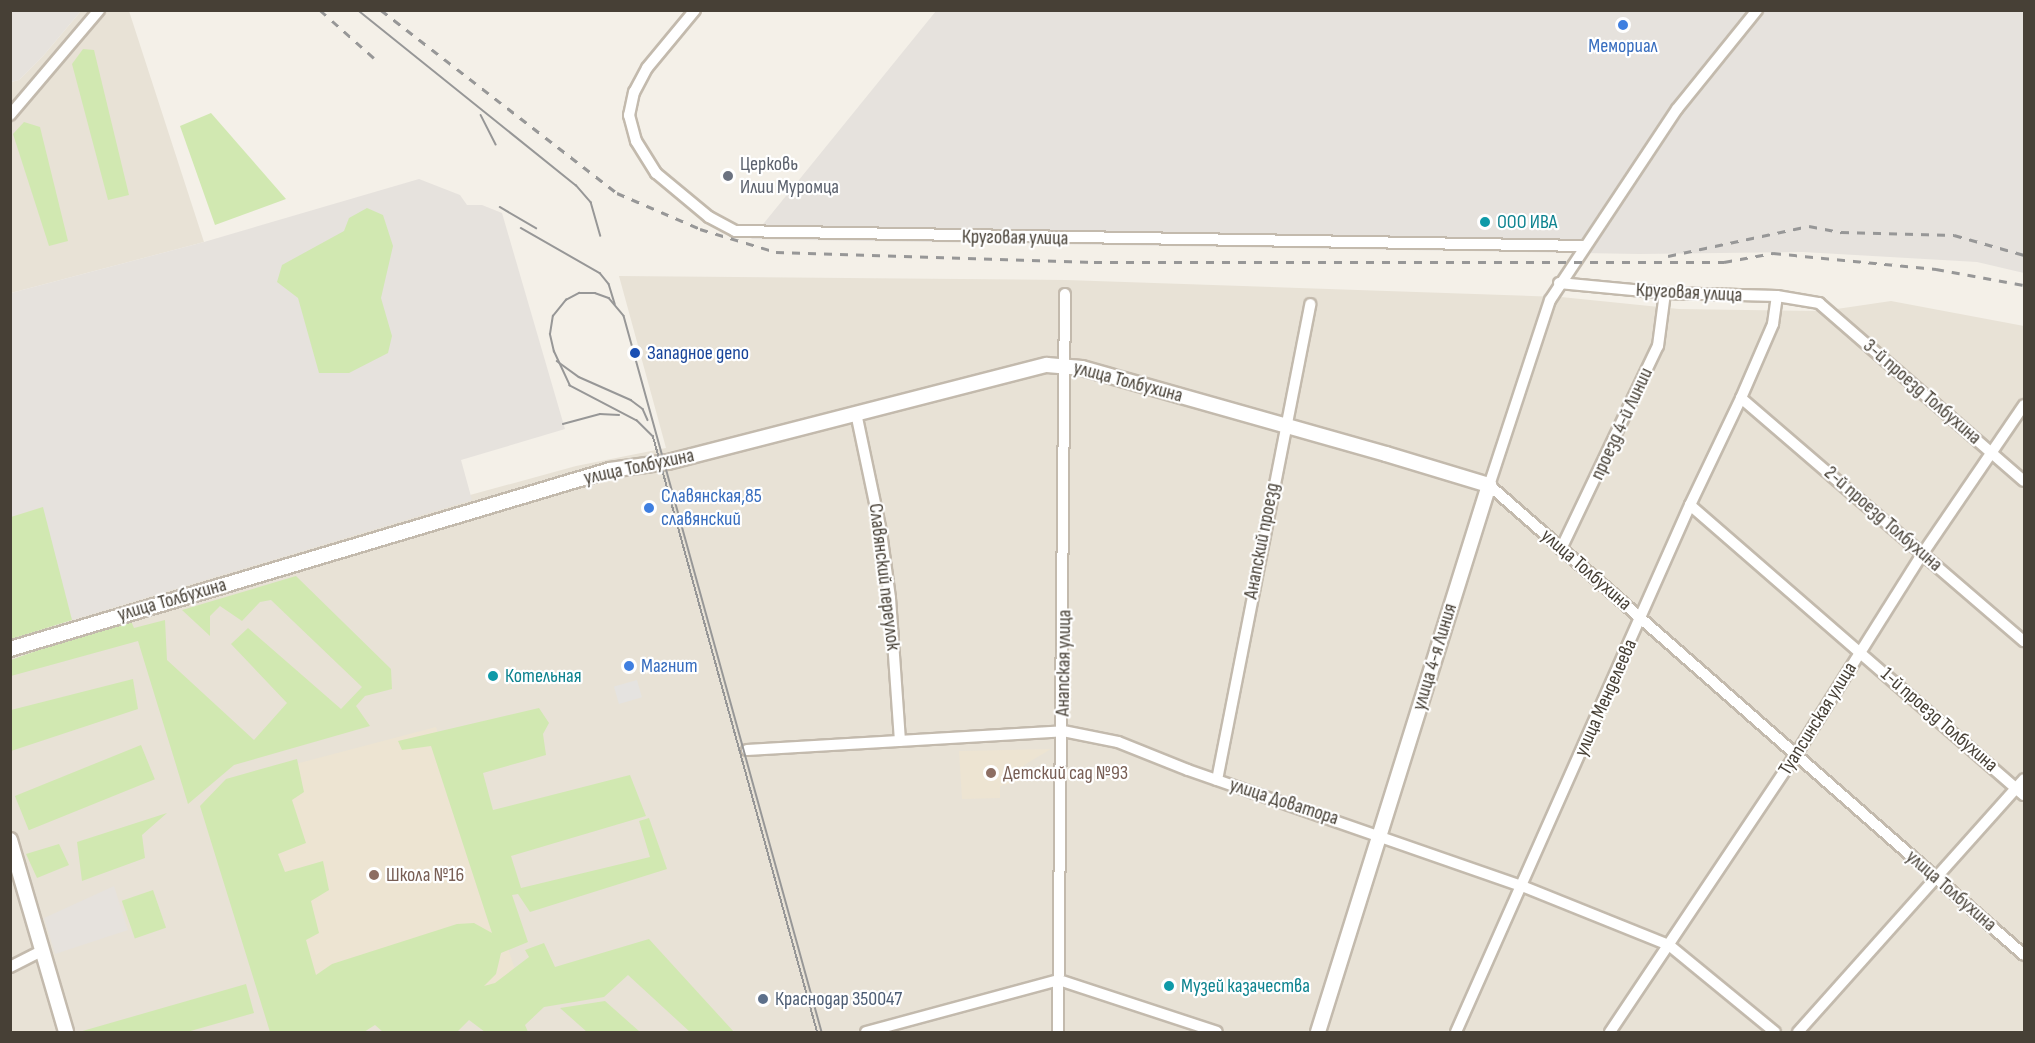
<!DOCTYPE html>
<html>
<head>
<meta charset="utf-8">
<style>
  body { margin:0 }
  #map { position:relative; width:2035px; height:1043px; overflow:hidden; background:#f4f0e8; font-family:"Sofia Sans Condensed",sans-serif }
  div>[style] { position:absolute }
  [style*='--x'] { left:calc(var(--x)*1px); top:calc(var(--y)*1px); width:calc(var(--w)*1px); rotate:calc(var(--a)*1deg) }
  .residential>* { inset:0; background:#e8e2d6 }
  .industrial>* { inset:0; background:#e6e2dd }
  .education>* { inset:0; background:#ede4d2 }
  .green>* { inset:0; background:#d1e8b1; transform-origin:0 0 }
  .parking>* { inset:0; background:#e5e3e0; transform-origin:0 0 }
  .roads { filter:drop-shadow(2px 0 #c3baad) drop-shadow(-2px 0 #c3baad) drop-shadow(0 2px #c3baad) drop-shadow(0 -2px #c3baad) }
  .minor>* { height:10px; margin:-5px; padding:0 5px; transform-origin:5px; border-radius:5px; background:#fff }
  .tertiary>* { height:14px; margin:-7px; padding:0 7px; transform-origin:7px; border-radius:7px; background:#fff }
  .tram>* { height:1.5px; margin:-0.75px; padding:0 0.75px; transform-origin:0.75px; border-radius:0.75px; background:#979797 }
  .rail>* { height:3px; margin-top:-1.5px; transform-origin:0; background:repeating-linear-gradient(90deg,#979797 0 8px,transparent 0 16px) }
  .dots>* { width:16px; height:16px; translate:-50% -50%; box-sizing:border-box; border:3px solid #fff; border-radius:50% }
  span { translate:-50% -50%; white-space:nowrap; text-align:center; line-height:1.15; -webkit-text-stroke:4.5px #fff; paint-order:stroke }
  .shop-label { font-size:20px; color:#366cbe }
  .left { translate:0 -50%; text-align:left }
  .worship-label { font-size:20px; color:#5b616d }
  .culture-label { font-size:20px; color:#0d838f }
  .street-label { font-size:20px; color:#474036 }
  .transit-label { font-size:20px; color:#164399 }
  .education-label { font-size:20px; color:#785e54 }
  .service-label { font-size:20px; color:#4e5e75 }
  .frame { position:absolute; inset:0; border:12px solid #474036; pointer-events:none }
</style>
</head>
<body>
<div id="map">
  <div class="residential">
    <div style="clip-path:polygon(81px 11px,129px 11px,204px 242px,11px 293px,11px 82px,19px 80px,43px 56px)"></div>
    <div style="clip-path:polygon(619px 276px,1066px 280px,1561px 297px,1679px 309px,1823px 311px,1891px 301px,2024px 326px,2024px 1032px,11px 1032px,10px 400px,430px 506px,576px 466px,666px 448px)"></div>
  </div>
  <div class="industrial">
    <div style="clip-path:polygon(11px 10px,81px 11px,43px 56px,19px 80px,11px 82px)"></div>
    <div style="clip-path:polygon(936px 11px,2024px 11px,2024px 273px,1977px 262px,1803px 252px,1639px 254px,751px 239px)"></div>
    <div style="clip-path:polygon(419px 179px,460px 195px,467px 205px,482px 205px,502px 213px,565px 429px,461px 460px,472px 500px,72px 620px,42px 507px,11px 517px,11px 293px,204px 242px)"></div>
    <div style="clip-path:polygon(114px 886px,128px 930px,55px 954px,44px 918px)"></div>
  </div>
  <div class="education">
    <div style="clip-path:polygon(436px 727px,518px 979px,354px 1032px,316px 1032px,231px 781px)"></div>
    <div style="clip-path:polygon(1051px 749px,1024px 765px,1020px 781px,1000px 786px,1000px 798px,962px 799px,959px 751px)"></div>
  </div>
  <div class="green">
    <div style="clip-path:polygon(83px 49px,94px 50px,129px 195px,108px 200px,72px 64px)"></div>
    <div style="clip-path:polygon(211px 113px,286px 199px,215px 225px,180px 126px)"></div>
    <div style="clip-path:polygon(24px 122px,40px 127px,68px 241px,49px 246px,13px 134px)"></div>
    <div style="clip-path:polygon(367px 208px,383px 215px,393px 246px,381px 298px,392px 336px,388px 353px,349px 373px,319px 373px,298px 298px,277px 282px,282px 265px,344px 231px,349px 218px)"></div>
    <div style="clip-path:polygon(43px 507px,72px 620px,11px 639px,11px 517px)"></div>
    <div style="clip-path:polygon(296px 576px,391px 669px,392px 689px,365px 696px,356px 706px,370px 726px,234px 765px,188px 804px,138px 641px,11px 676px,11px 660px,61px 642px,131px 621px,134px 628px,165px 620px,167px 660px,254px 740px,287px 703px,231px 644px,248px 628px,341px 709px,362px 687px,271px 600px,260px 602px,242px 621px,220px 606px,210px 616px,210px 636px,182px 610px)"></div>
    <div style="clip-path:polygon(133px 679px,138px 709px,11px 751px,11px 710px)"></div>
    <div style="clip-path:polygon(539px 708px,549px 723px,543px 734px,546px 755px,483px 773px,493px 810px,630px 775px,646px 816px,511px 856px,521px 888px,650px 857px,639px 821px,649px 818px,667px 869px,530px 912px,518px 894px,512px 895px,528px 942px,501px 953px,496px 974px,484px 986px,495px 983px,529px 957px,525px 950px,544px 943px,555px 967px,649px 939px,734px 1032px,690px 1032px,628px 975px,604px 997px,544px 1007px,525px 1025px,528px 1032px,485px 1032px,469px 1020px,457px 1032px,383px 1032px,375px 1025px,364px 1032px,270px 1032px,200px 806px,226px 779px,297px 759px,304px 792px,292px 800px,306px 843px,278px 854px,285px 872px,323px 861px,329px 890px,311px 901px,319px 933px,306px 940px,316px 975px,332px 964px,457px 924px,474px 923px,492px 933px,431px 746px,402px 750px,398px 741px)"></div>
    <div style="left:141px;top:745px;width:37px;height:136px;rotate:68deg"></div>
    <div style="clip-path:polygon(167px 813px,142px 835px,145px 858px,82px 881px,77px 842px)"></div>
    <div style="clip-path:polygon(59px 844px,69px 865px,37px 878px,26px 854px)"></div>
    <div style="left:153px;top:890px;width:40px;height:33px;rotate:71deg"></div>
    <div style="clip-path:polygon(246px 984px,254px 1013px,187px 1032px,79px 1032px)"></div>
    <div style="clip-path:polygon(605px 1001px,640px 1032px,587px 1032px,560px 1008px)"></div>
  </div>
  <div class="parking">
    <div style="left:637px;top:680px;width:18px;height:24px;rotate:74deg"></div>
  </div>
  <div class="roads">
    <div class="minor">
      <div style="--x:695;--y:10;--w:75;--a:129.6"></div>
      <div style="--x:647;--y:68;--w:27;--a:118"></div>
      <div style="--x:634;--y:92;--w:24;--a:102"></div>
      <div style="--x:629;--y:115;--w:27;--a:75"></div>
      <div style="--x:636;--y:141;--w:38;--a:58"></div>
      <div style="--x:656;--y:173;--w:69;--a:39.7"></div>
      <div style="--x:709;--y:217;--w:30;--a:28"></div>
      <div style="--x:735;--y:231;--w:850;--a:1.01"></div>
      <div style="--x:1757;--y:10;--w:127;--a:128.9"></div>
      <div style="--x:1677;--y:109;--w:229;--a:123.6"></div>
      <div style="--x:1550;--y:300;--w:195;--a:108.2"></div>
      <div style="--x:1489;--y:485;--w:712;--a:41.3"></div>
      <div style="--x:10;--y:115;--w:138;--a:-49.7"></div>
      <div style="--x:1559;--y:283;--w:106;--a:5.4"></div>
      <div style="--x:1665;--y:293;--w:112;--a:1.5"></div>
      <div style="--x:1777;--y:296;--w:43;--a:9.5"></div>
      <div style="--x:1819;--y:303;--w:271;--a:41"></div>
      <div style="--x:1741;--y:398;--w:373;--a:40.7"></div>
      <div style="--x:856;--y:413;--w:122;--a:78.1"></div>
      <div style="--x:881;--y:532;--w:67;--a:82.2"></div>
      <div style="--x:890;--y:598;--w:143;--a:86"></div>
      <div style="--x:1690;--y:505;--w:442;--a:41"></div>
      <div style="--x:1561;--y:549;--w:225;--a:-64.5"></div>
      <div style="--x:1658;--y:346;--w:53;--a:-82.5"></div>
      <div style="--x:747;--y:750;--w:317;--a:-3.4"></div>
      <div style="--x:1063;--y:731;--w:56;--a:11.3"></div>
      <div style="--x:1118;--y:742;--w:75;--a:21.8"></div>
      <div style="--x:1188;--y:770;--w:354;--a:19.2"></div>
      <div style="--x:1522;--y:886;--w:158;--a:21.9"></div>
      <div style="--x:1669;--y:945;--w:137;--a:39.4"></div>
      <div style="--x:1217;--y:780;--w:485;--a:-78.9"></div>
      <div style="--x:10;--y:967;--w:37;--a:-27"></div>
      <div style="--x:866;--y:1032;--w:200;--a:-15.1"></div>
      <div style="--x:1059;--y:980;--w:166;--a:18.2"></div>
      <div style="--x:1058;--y:1032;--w:738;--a:-89.46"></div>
      <div style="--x:1456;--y:1032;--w:577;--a:-66.06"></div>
      <div style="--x:1690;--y:505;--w:119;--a:-64.5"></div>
      <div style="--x:1741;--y:398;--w:81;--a:-66.6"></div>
      <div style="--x:1773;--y:324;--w:28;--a:-82"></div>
      <div style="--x:1610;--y:1032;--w:332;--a:-56.2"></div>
      <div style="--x:1795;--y:756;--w:240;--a:-57.8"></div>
      <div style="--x:1923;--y:553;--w:179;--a:-55.7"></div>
      <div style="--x:1798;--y:1032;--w:339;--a:-48.2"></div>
    </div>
    <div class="tertiary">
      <div style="--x:10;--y:649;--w:626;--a:-16.61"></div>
      <div style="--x:610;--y:470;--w:59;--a:-7.9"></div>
      <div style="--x:668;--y:462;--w:391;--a:-14.4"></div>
      <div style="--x:1047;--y:365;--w:35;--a:5"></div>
      <div style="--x:1082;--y:368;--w:316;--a:15.8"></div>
      <div style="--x:1386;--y:454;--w:108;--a:16.8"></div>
      <div style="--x:1489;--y:485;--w:573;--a:107.36"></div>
      <div style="--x:10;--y:840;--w:200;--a:73.7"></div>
    </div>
  </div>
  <div class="tram">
    <div style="--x:358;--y:10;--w:280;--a:38.8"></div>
    <div style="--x:576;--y:185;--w:23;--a:49"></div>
    <div style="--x:591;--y:202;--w:35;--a:74"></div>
    <div style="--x:481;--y:115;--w:33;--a:63"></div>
    <div style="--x:500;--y:207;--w:42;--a:30.3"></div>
    <div style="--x:521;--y:228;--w:91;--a:29.7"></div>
    <div style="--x:600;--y:273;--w:14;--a:51"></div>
    <div style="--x:609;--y:284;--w:21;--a:73"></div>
    <div style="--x:557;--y:361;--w:27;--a:36"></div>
    <div style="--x:579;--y:377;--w:57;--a:23.9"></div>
    <div style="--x:631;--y:400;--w:15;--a:37"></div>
    <div style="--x:643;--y:409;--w:12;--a:66"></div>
    <div style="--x:563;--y:424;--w:38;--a:-15"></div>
    <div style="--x:600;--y:414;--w:19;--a:3"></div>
    <div style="--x:817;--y:1032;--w:617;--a:-105.41"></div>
    <div style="--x:653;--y:437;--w:23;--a:-135"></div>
    <div style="--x:637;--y:421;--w:76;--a:-152.4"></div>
    <div style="--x:570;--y:386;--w:38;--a:-115"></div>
    <div style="--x:554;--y:352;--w:18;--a:-103"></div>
    <div style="--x:550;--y:334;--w:18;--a:-81"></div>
    <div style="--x:553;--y:316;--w:21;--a:-51"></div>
    <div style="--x:566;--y:300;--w:15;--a:-28"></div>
    <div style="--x:579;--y:293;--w:16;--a:0"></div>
    <div style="--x:595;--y:293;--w:15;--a:20"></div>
    <div style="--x:609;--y:298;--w:23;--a:50"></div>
    <div style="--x:624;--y:316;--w:743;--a:74.54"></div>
  </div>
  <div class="rail">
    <div style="--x:320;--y:10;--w:72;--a:41.6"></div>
    <div style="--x:381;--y:10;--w:299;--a:37.8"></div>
    <div style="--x:617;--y:193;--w:90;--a:23.4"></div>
    <div style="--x:700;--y:229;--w:79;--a:16.8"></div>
    <div style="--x:776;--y:252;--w:318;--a:1.8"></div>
    <div style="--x:1094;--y:262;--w:630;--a:0"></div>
    <div style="--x:1724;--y:262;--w:50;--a:-10.4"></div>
    <div style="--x:1773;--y:253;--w:164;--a:5.6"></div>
    <div style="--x:1936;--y:269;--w:89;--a:10.3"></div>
    <div style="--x:1668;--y:256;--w:144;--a:-12"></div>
    <div style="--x:1809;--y:226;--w:33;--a:11"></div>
    <div style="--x:1841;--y:232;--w:113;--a:1.5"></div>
    <div style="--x:1954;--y:235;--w:73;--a:15.9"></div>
  </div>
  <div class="dots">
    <div style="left:1623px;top:25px;background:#3f7fe0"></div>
    <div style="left:728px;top:176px;background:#6b7280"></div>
    <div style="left:1485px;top:222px;background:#0f9aa8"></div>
    <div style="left:635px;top:353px;background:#1a4fb4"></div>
    <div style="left:649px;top:508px;background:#3f7fe0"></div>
    <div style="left:629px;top:666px;background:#3f7fe0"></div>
    <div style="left:493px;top:676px;background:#0f9aa8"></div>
    <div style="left:991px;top:773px;background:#8d6e63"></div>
    <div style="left:374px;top:875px;background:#8d6e63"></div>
    <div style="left:1169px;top:986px;background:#0f9aa8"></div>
    <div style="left:763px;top:999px;background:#5c6f8a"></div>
  </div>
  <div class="shop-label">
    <span style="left:1623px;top:46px">Мемориал</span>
    <span class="left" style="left:661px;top:508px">Славянская,85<br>славянский</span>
    <span class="left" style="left:641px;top:666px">Магнит</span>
  </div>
  <div class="worship-label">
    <span class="left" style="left:740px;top:176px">Церковь<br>Илии Муромца</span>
  </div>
  <div class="culture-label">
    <span class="left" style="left:1497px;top:222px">ООО ИВА</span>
    <span class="left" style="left:505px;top:676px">Котельная</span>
    <span class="left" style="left:1181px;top:986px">Музей казачества</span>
  </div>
  <div class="street-label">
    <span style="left:1015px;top:238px;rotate:1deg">Круговая улица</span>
    <span style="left:1689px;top:293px;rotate:3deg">Круговая улица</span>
    <span style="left:1128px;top:382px;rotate:15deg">улица Толбухина</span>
    <span style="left:1922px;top:392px;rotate:41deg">3-й проезд Толбухина</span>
    <span style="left:1622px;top:424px;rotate:-65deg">проезд 4-й Линии</span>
    <span style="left:639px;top:467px;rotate:-12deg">улица Толбухина</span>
    <span style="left:1883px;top:519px;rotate:41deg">2-й проезд Толбухина</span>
    <span style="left:1262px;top:541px;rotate:-79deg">Анапский проезд</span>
    <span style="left:1586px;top:570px;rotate:41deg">улица Толбухина</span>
    <span style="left:884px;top:577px;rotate:83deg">Славянский переулок</span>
    <span style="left:172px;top:600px;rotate:-16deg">улица Толбухина</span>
    <span style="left:1435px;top:657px;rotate:-73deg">улица 4-я Линия</span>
    <span style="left:1064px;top:663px;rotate:-89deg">Анапская улица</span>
    <span style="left:1606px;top:698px;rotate:-66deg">улица Менделеева</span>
    <span style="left:1818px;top:719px;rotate:-58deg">Туапсинская улица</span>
    <span style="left:1939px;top:720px;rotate:41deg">1-й проезд Толбухина</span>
    <span style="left:1284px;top:802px;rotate:18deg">улица Доватора</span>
    <span style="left:1951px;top:891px;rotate:41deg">улица Толбухина</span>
  </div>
  <div class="transit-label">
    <span class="left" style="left:647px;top:353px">Западное депо</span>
  </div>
  <div class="education-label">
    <span class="left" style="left:1003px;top:773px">Детский сад №93</span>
    <span class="left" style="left:386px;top:875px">Школа №16</span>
  </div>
  <div class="service-label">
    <span class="left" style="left:775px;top:999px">Краснодар 350047</span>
  </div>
  <div class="frame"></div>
</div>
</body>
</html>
